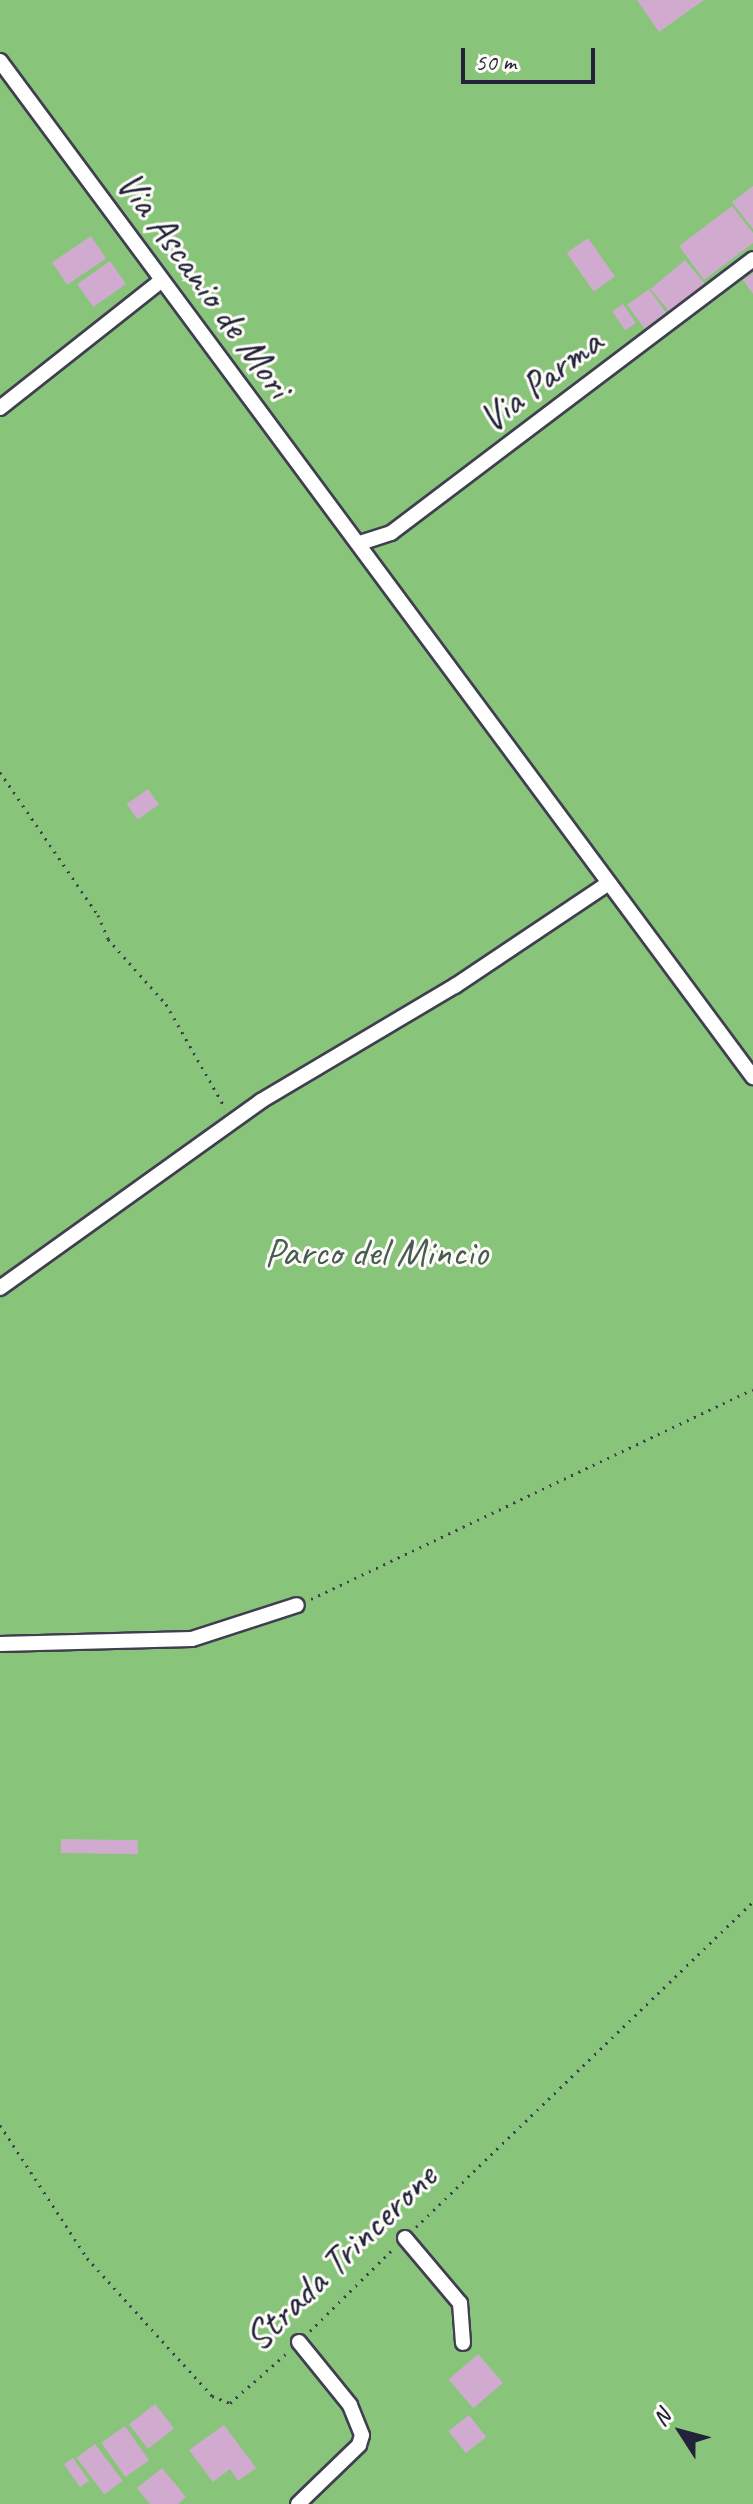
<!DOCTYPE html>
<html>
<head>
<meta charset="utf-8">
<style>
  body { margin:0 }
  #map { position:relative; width:753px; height:2504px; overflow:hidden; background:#ece5c6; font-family:Caveat,sans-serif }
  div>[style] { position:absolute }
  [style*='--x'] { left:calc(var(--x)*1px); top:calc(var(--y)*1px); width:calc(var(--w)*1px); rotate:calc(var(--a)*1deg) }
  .green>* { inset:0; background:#88c57b; transform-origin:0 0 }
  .building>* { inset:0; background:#d0abcf; transform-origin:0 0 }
  .path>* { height:3px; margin-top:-1.5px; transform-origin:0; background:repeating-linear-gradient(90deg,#403f50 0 2px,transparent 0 8px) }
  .roads { filter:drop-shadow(2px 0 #403f50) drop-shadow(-2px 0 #403f50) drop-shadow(0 2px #403f50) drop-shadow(0 -2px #403f50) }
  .minor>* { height:14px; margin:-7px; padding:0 7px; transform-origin:7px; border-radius:7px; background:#fff }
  span { translate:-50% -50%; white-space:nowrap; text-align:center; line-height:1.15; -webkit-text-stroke:6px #fdfcf7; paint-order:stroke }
  .street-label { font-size:40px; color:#22223b }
  .park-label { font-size:40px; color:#465b51 }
  .north { position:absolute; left:641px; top:2392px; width:80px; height:80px; -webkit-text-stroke:6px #fdfcf7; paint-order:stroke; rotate:306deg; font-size:22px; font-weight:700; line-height:32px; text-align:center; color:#22223b }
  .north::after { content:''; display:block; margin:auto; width:28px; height:36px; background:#22223b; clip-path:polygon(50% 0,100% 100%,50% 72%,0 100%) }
  .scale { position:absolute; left:461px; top:48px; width:134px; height:36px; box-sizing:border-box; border:4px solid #22223b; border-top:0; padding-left:10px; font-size:24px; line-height:28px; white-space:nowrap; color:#22223b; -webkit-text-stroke:6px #fdfcf7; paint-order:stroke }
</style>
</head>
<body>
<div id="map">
  <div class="green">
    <div style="left:0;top:0;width:753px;height:2504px"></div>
  </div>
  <div class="building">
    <div style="clip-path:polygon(637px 0,704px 0,659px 32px)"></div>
    <div style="clip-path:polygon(753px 186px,753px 229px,732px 202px)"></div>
    <div style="clip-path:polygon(732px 206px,753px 233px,753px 243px,704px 280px,679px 246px)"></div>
    <div style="left:91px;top:236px;width:27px;height:47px;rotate:56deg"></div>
    <div style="left:588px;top:238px;width:47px;height:26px;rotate:55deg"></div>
    <div style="left:685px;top:260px;width:30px;height:45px;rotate:50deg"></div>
    <div style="left:110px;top:261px;width:28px;height:40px;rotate:55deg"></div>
    <div style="clip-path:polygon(753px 273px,753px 294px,743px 280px)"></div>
    <div style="left:649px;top:289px;width:29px;height:27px;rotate:54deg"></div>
    <div style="left:623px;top:304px;width:23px;height:13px;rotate:56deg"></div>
    <div style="left:148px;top:789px;width:19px;height:26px;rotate:55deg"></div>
    <div style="left:61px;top:1839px;width:77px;height:14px;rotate:1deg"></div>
    <div style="left:478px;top:2354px;width:38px;height:39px;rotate:49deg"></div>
    <div style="left:155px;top:2404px;width:31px;height:33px;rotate:52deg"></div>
    <div style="left:469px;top:2415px;width:28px;height:26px;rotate:52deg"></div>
    <div style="clip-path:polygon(224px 2425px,256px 2468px,238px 2481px,230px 2469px,213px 2482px,189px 2450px)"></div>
    <div style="left:125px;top:2426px;width:42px;height:29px;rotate:55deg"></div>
    <div style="left:95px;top:2444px;width:46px;height:23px;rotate:53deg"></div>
    <div style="left:73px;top:2458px;width:28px;height:11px;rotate:55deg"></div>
    <div style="clip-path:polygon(162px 2468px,186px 2497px,178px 2504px,150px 2504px,137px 2488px)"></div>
  </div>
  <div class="path">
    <div style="--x:0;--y:772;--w:173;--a:55.6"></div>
    <div style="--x:98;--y:915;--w:26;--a:67"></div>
    <div style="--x:108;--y:939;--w:87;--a:48.3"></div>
    <div style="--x:166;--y:1004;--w:120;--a:60.4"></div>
    <div style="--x:311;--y:1599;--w:489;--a:-25.4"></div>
    <div style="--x:0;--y:2125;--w:159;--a:56.8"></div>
    <div style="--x:87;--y:2258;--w:186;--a:47.8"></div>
    <div style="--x:212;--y:2396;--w:19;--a:21"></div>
    <div style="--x:230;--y:2403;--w:76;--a:-41.3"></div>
    <div style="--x:416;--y:2227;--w:469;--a:-44"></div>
    <div style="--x:310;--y:2331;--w:117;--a:-44.7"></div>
  </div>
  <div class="roads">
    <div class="minor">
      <div style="--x:0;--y:61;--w:1265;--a:53.46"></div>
      <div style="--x:0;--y:408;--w:206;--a:-38.3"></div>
      <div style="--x:360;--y:543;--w:33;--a:-18"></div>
      <div style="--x:391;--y:533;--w:454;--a:-37.1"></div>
      <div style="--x:0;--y:1288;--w:321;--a:-35.6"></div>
      <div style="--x:261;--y:1101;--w:226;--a:-30.7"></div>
      <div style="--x:455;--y:986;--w:185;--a:-33.8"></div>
      <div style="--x:0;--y:1644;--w:192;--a:-1.5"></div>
      <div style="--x:192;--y:1639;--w:110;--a:-17.9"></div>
      <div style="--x:405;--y:2238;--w:85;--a:49.8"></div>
      <div style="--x:460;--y:2303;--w:40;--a:85.7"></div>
      <div style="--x:298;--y:2504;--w:85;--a:-44"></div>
      <div style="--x:359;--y:2445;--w:10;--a:-73"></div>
      <div style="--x:362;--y:2435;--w:32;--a:-112"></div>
      <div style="--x:350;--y:2405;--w:81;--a:-129"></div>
    </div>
  </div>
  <div class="street-label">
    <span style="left:205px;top:284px;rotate:54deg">Via Ascanio de Mori</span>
    <span style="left:540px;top:380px;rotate:-37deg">Via Parma</span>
    <span style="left:340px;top:2257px;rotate:-44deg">Strada Trincerone</span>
  </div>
  <div class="park-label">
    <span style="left:376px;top:1252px">Parco del Mincio</span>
  </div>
  <div class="north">N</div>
  <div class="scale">50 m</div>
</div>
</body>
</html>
